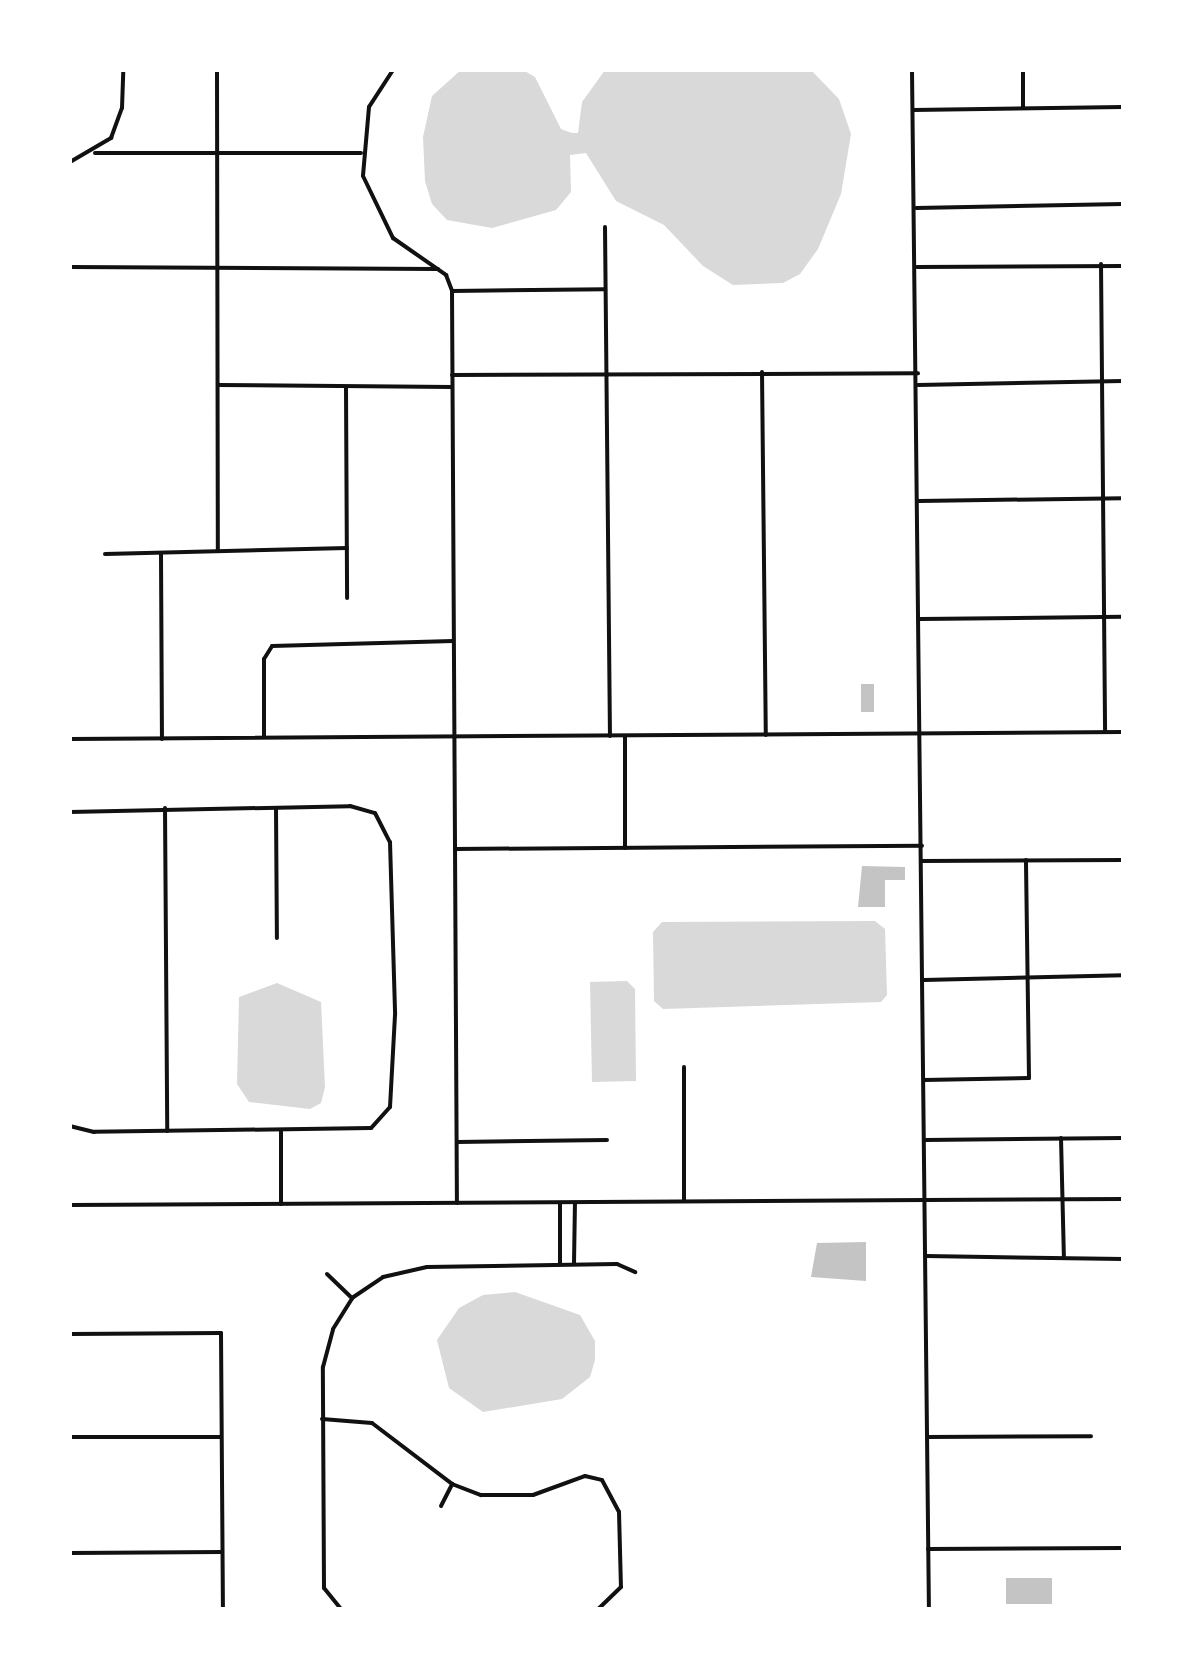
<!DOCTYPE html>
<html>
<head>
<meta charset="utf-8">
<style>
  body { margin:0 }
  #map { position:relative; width:1193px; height:1679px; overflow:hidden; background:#fff; font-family:Quicksand,sans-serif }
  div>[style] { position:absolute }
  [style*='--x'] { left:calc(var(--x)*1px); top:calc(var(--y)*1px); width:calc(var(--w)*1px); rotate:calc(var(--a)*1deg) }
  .water>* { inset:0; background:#d9d9d9 }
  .building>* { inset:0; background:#c4c4c4; transform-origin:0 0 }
  .minor>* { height:4px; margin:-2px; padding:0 2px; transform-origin:2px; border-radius:2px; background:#111 }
  .tertiary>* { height:4px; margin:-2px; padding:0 2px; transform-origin:2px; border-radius:2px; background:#111 }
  span { translate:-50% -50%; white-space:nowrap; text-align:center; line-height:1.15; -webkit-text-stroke:8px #fff; paint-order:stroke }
  .frame { position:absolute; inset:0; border:72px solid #fff; pointer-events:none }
</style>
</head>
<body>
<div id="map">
  <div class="water">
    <div style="clip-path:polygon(461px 70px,523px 70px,535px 77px,561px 129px,572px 133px,578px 133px,582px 102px,605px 70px,811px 70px,839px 99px,851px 134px,841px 194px,818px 249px,800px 274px,783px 283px,733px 285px,703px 266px,664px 225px,616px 201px,586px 153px,570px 155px,571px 192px,556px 210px,492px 228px,447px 220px,432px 204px,425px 181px,423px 137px,432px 96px)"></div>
    <div style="clip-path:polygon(875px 921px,885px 929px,887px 995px,881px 1002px,663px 1009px,654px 1001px,653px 932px,662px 922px)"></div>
    <div style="clip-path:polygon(627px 981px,635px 989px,636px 1081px,592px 1082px,590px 982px)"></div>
    <div style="clip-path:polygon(277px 983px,321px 1002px,325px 1087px,321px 1103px,310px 1109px,249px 1102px,237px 1084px,239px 997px)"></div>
    <div style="clip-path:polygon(515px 1292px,580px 1315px,595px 1341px,595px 1360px,590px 1377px,562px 1399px,483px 1412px,449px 1388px,437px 1340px,459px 1308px,483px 1295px)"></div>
  </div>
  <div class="building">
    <div style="left:861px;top:684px;width:13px;height:28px"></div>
    <div style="clip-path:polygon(862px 866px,905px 867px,905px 880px,885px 880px,885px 907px,858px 907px)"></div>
    <div style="clip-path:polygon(866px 1242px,866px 1281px,811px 1277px,817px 1243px)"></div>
    <div style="left:1006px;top:1578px;width:46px;height:26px"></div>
  </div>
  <div class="minor">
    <div style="--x:217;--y:70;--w:480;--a:89.9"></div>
    <div style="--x:1023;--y:70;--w:38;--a:90"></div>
    <div style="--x:913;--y:110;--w:210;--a:-0.8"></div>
    <div style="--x:95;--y:153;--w:266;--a:0"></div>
    <div style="--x:916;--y:208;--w:207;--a:-1.1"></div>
    <div style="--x:605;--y:227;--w:509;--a:89.44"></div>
    <div style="--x:1101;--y:264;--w:468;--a:89.5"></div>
    <div style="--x:70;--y:267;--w:368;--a:0.3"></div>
    <div style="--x:917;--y:267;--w:206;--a:-0.3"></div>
    <div style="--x:452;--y:291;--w:153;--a:-0.7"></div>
    <div style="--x:762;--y:372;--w:363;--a:89.4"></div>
    <div style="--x:452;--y:375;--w:466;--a:-0.2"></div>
    <div style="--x:218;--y:385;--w:234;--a:0.5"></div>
    <div style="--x:918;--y:385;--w:205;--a:-1.1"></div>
    <div style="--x:346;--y:388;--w:210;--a:89.7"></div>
    <div style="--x:919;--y:501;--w:204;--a:-0.8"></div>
    <div style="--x:105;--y:554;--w:242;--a:-1.4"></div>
    <div style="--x:161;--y:554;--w:185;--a:89.7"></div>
    <div style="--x:920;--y:619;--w:203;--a:-0.6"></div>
    <div style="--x:625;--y:736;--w:112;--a:90"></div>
    <div style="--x:264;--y:737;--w:78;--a:-90"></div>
    <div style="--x:264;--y:659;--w:15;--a:-58"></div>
    <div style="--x:272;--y:646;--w:181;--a:-1.6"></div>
    <div style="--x:165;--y:808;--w:323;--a:89.6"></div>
    <div style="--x:276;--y:808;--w:130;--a:89.6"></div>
    <div style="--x:70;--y:812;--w:280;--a:-1.2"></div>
    <div style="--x:350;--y:806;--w:26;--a:16"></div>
    <div style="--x:375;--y:813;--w:33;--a:63"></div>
    <div style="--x:390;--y:842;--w:173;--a:88.3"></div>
    <div style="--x:395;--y:1015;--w:92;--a:93.1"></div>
    <div style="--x:390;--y:1107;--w:28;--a:132"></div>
    <div style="--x:371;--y:1128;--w:277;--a:179.2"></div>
    <div style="--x:94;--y:1132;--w:25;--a:-166"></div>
    <div style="--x:455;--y:849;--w:467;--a:-0.4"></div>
    <div style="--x:922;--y:861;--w:201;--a:-0.3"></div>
    <div style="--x:924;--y:980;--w:199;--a:-1.4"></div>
    <div style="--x:684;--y:1067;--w:134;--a:90"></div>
    <div style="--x:924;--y:1080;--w:105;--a:-1.1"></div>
    <div style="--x:1029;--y:1078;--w:218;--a:-90.8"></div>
    <div style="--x:281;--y:1130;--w:74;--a:90"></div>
    <div style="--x:1061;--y:1138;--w:120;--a:88.6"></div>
    <div style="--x:925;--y:1140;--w:198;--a:-0.6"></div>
    <div style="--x:457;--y:1142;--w:150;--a:-0.8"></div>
    <div style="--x:925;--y:1200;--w:198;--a:-0.3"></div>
    <div style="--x:926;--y:1256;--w:197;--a:0.9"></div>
    <div style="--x:560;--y:1264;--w:60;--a:-90"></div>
    <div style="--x:574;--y:1264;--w:61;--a:-89.1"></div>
    <div style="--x:327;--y:1274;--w:35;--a:44"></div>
    <div style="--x:70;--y:1334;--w:151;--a:-0.4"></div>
    <div style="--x:221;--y:1333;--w:276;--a:89.6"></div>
    <div style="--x:322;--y:1419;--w:50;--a:4.6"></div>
    <div style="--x:372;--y:1423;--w:101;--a:37.3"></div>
    <div style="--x:452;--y:1484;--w:31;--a:21"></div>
    <div style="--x:481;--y:1495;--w:52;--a:0"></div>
    <div style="--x:533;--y:1495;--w:55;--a:-20.1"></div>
    <div style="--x:585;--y:1476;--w:17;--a:13"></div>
    <div style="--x:602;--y:1480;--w:36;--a:62"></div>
    <div style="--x:619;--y:1512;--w:75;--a:88.5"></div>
    <div style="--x:621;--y:1587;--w:32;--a:136"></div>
    <div style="--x:70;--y:1437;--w:151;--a:0"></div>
    <div style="--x:927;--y:1437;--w:164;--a:-0.3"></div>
    <div style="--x:441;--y:1506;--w:25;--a:-63"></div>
    <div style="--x:928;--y:1549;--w:195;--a:-0.3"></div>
    <div style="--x:70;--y:1553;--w:152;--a:-0.4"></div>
    <div style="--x:341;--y:1609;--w:27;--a:-129"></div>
    <div style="--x:324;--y:1588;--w:221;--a:-90.3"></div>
    <div style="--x:323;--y:1367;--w:39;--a:-75"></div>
    <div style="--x:333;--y:1329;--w:36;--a:-58"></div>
    <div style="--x:352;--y:1298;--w:37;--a:-34"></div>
    <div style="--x:383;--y:1277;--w:45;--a:-12.8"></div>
    <div style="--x:427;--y:1267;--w:190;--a:-0.9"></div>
    <div style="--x:617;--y:1264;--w:20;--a:24"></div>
  </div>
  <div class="tertiary">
    <div style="--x:393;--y:70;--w:44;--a:123"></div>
    <div style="--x:369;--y:107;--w:69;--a:95"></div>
    <div style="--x:363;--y:176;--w:69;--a:64.2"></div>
    <div style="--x:393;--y:238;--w:65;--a:34.9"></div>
    <div style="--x:446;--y:275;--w:17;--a:69"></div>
    <div style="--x:452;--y:291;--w:912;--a:89.69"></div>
    <div style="--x:912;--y:70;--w:1539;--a:89.37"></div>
    <div style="--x:70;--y:162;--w:48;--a:-30.3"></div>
    <div style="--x:111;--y:138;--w:32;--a:-70"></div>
    <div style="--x:122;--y:108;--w:38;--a:-88"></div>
    <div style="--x:70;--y:739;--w:1053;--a:-0.38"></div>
    <div style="--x:70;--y:1205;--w:855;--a:-0.34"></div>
  </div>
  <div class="frame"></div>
</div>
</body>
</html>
